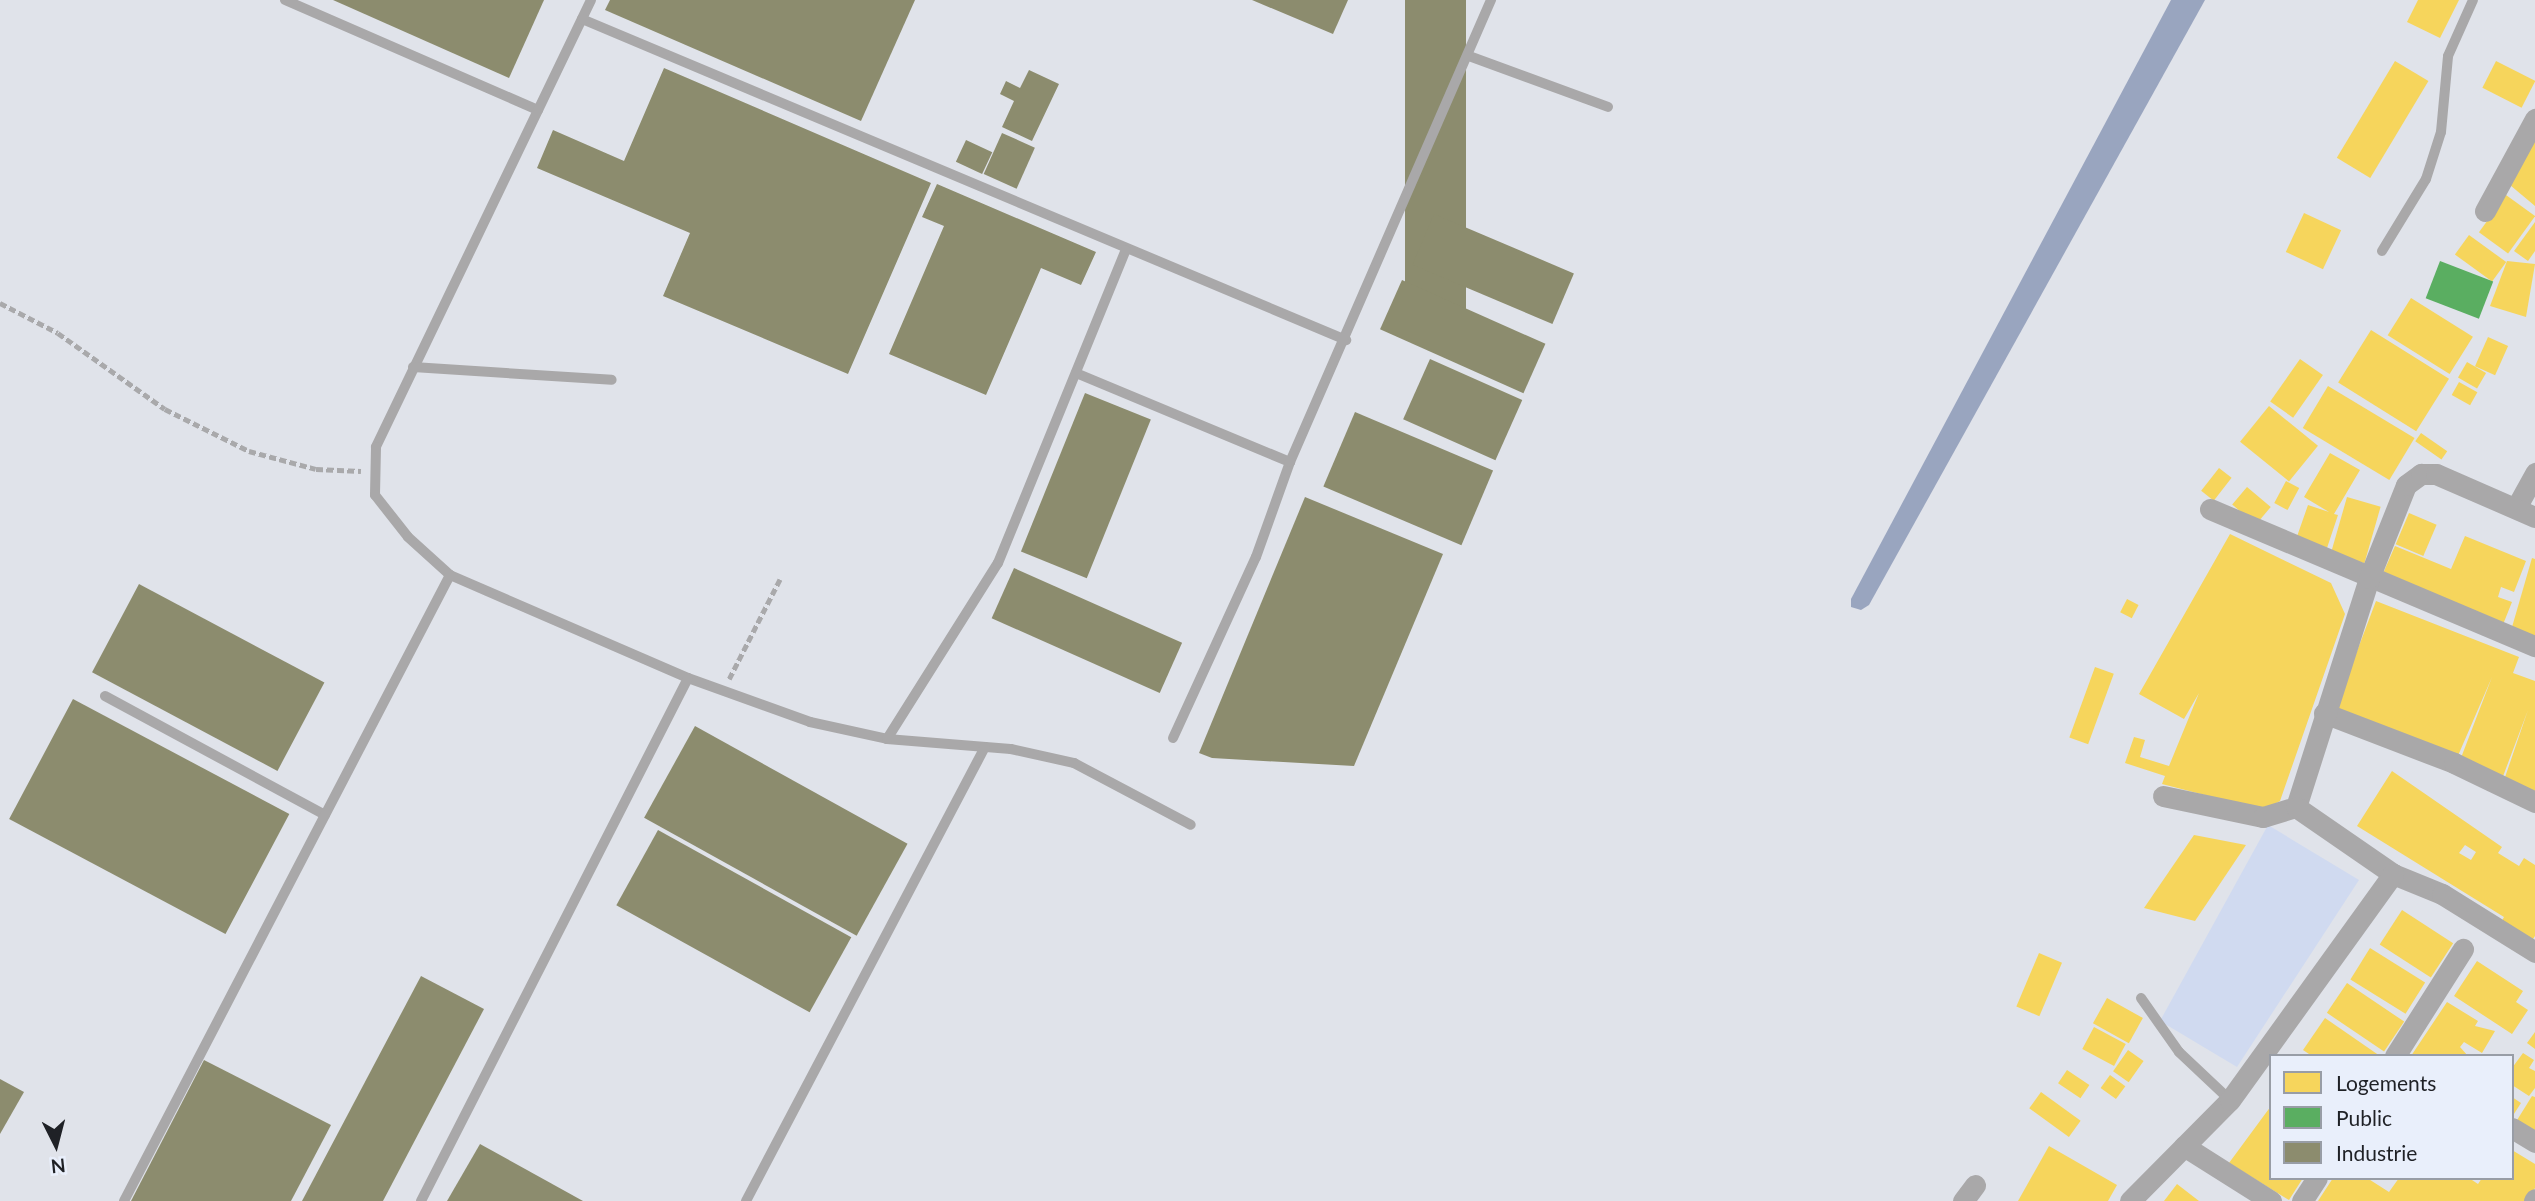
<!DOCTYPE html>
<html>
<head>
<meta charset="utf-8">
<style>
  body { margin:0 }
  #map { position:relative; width:2535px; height:1201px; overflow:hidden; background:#e0e3ea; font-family:Lato,sans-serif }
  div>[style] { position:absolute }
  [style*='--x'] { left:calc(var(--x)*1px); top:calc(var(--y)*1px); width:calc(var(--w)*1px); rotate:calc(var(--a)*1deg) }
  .green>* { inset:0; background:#d0daf0 }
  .water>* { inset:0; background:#99a5bf }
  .homes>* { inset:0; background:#f6d55c; transform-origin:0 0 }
  .public>* { inset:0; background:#5aae61; transform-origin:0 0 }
  .industry>* { inset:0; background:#8c8c6e; transform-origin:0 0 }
  .path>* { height:4.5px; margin-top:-2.25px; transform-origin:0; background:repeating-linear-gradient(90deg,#a9a9ab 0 7px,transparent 0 10.5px) }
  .lane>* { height:10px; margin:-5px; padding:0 5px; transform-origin:5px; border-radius:5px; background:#a9a8a9 }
  .street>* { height:21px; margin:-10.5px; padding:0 10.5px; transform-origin:10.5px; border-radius:10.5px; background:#a9a8a9 }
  span { translate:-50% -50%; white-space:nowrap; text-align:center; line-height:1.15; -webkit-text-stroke:7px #e9effb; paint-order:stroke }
  .legend { position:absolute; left:2269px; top:1054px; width:245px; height:126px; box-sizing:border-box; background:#e9effb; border:2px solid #989da6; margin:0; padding:9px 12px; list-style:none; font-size:21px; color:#1f2126 }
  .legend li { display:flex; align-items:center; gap:14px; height:35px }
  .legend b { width:35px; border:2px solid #989da6 }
  .north { position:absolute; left:21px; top:1110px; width:70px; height:70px; -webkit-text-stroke:5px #e9effb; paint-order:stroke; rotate:174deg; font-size:19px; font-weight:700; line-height:28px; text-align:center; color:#1f2126 }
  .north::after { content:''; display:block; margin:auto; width:24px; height:32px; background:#1f2126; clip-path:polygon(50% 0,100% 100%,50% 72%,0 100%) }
</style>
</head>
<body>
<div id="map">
  <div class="green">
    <div style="clip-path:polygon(2268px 825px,2359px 880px,2237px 1067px,2160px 1021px)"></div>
  </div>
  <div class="water">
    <div style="clip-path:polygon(2171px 0,2205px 0,1869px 605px,1861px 610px,1851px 607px,1851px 599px)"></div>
  </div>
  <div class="homes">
    <div style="clip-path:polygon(2418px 0,2459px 0,2440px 38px,2407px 22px)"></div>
    <div style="left:2395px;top:61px;width:39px;height:113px;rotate:31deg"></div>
    <div style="left:2496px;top:61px;width:44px;height:30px;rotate:27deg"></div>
    <div style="clip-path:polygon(2535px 139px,2535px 206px,2510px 185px)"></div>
    <div style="left:2506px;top:195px;width:36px;height:46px;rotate:36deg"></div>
    <div style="left:2304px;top:213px;width:41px;height:43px;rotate:25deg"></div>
    <div style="clip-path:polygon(2535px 222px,2535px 251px,2528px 261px,2514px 251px)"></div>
    <div style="left:2469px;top:235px;width:46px;height:24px;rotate:36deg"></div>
    <div style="clip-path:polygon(2507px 261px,2535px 264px,2526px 317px,2490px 306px)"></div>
    <div style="left:2411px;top:298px;width:73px;height:44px;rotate:32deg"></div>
    <div style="left:2371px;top:330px;width:92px;height:62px;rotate:32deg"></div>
    <div style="left:2488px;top:337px;width:22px;height:32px;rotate:24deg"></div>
    <div style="left:2300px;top:359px;width:28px;height:52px;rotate:35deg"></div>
    <div style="left:2467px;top:362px;width:22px;height:18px;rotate:30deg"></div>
    <div style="left:2459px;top:382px;width:21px;height:15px;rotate:29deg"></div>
    <div style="left:2328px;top:386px;width:101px;height:49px;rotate:31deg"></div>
    <div style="left:2269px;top:406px;width:63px;height:46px;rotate:39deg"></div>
    <div style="left:2421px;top:433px;width:32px;height:10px;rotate:35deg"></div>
    <div style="clip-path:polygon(2330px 453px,2360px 470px,2334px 514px,2338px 515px,2325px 554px,2294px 545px,2308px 505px,2329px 512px,2304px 497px)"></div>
    <div style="left:2219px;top:468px;width:16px;height:29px;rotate:38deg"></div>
    <div style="left:2286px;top:481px;width:15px;height:25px;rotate:28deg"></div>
    <div style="left:2247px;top:487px;width:31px;height:23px;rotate:40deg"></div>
    <div style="left:2347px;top:497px;width:35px;height:59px;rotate:16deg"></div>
    <div style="left:2409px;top:513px;width:30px;height:34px;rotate:23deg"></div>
    <div style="clip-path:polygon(2230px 534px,2331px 583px,2345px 614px,2280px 801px,2263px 810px,2162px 784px,2165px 776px,2125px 763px,2134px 737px,2145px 740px,2140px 757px,2169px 766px,2199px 693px,2184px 719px,2139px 694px)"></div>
    <div style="clip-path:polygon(2465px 536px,2526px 561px,2514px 592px,2501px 587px,2498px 597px,2512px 602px,2502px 627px,2381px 578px,2395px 546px,2451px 569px)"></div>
    <div style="clip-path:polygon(2532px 558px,2535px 559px,2535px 644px,2510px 634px)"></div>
    <div style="left:2127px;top:599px;width:13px;height:15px;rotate:27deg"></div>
    <div style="clip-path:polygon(2376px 601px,2519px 657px,2513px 673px,2535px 681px,2535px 797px,2502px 786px,2528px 710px,2502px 779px,2459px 763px,2492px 677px,2457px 758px,2334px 712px)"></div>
    <div style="left:2095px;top:667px;width:20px;height:75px;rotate:20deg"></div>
    <div style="clip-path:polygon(evenodd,2392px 771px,2502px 847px,2498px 853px,2519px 866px,2524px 858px,2535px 865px,2535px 936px,2529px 945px,2499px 926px,2504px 917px,2357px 826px,2392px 771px,2465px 845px,2476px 852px,2471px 860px,2459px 853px,2465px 845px)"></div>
    <div style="clip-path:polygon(2194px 835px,2246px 845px,2195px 921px,2144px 908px)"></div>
    <div style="left:2402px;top:910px;width:61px;height:41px;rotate:33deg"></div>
    <div style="left:2370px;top:948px;width:65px;height:37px;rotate:32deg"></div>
    <div style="left:2039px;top:953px;width:25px;height:58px;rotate:23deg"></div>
    <div style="clip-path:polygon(2477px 961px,2523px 991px,2516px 1002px,2528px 1010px,2512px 1034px,2454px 996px)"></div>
    <div style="left:2347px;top:983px;width:69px;height:36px;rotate:34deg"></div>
    <div style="left:2107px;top:998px;width:41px;height:29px;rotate:29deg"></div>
    <div style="clip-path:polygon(2447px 1002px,2478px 1021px,2475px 1026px,2495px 1031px,2482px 1053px,2464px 1042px,2460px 1047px,2468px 1056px,2411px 1056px)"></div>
    <div style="clip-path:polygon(2325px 1018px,2380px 1056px,2312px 1056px,2303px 1050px)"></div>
    <div style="left:2094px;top:1027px;width:36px;height:25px;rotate:28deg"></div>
    <div style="clip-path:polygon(2535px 1032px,2535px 1049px,2527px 1043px)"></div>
    <div style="left:2128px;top:1050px;width:19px;height:26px;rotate:35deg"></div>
    <div style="clip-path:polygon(2523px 1053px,2534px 1060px,2529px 1068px,2535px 1071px,2535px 1088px,2529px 1096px,2512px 1085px,2512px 1068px)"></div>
    <div style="left:2067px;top:1070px;width:27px;height:16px;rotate:34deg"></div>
    <div style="left:2110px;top:1075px;width:19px;height:16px;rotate:36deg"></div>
    <div style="left:2041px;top:1092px;width:49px;height:20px;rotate:36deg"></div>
    <div style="clip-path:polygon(2532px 1096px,2535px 1097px,2535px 1138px,2514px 1125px)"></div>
    <div style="clip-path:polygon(2512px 1097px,2521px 1103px,2512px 1117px)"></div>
    <div style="clip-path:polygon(2271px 1106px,2271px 1178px,2303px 1178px,2289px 1200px,2229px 1163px)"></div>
    <div style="clip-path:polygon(2049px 1146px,2117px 1185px,2108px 1201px,2018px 1201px)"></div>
    <div style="clip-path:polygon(2512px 1150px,2535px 1164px,2535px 1188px,2527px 1201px,2318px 1201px,2333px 1178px,2367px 1178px,2389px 1192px,2399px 1178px,2469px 1178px,2478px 1184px,2482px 1178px,2512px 1178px)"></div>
    <div style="clip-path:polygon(2177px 1184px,2199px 1201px,2164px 1201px)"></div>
  </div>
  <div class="public">
    <div style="left:2440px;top:261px;width:57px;height:40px;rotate:21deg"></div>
  </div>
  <div class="industry">
    <div style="clip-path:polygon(333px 0,544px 0,509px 78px)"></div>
    <div style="clip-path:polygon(610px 0,915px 0,861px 121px,605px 10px)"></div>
    <div style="clip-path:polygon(1252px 0,1348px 0,1333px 34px)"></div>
    <div style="left:1405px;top:0;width:61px;height:321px"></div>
    <div style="clip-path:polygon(664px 68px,931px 183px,848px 374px,663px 296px,690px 233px,537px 168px,553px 130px,624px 161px)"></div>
    <div style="clip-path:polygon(1029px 70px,1059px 84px,1032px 141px,1002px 127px,1014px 101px,1000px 94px,1006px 81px,1020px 88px)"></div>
    <div style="left:1002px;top:133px;width:36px;height:45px;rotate:24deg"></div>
    <div style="left:966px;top:140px;width:29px;height:24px;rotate:25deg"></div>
    <div style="clip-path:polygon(937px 184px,1096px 252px,1081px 285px,1041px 268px,986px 395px,889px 354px,944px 226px,922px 217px)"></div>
    <div style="left:1434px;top:214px;width:152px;height:55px;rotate:23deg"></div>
    <div style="left:1402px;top:280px;width:157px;height:54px;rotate:24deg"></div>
    <div style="left:1430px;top:359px;width:101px;height:66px;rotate:24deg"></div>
    <div style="left:1085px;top:393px;width:71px;height:171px;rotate:22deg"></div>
    <div style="left:1355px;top:412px;width:150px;height:81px;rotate:23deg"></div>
    <div style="clip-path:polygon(1305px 497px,1443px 554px,1354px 766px,1212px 758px,1199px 753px)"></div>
    <div style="left:1014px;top:568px;width:184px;height:55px;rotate:24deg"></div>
    <div style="left:139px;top:584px;width:210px;height:100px;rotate:28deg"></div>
    <div style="left:73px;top:699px;width:245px;height:136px;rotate:28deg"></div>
    <div style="left:695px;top:726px;width:243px;height:105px;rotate:29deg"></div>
    <div style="left:658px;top:830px;width:221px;height:86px;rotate:29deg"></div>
    <div style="clip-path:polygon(421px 976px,484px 1009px,383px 1201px,302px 1201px)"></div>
    <div style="clip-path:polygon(204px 1060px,331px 1125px,291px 1201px,131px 1201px)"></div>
    <div style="clip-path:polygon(0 1079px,24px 1092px,0 1134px)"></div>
    <div style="clip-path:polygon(480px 1144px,583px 1201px,447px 1201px)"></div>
  </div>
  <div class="path">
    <div style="--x:0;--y:303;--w:65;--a:27.3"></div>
    <div style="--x:58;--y:333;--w:131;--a:35.4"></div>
    <div style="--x:165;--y:409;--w:94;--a:26.6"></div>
    <div style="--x:249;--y:451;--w:69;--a:15"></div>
    <div style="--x:316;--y:469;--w:45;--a:2.5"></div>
    <div style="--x:729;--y:679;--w:112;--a:-63"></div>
  </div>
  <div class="lane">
    <div style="--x:285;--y:0;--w:276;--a:23.5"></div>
    <div style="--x:591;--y:0;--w:496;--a:115.7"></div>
    <div style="--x:376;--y:447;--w:48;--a:91.2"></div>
    <div style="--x:375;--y:495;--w:53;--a:51.8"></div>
    <div style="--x:408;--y:537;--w:57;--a:42.1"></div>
    <div style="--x:450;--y:575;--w:259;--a:23.4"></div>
    <div style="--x:688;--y:678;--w:130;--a:19.8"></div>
    <div style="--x:810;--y:722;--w:79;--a:12.4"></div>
    <div style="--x:887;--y:739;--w:124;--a:4.6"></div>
    <div style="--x:1011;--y:749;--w:65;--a:12.5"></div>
    <div style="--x:1074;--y:763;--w:132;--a:27.9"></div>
    <div style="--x:582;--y:19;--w:829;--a:22.79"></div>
    <div style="--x:1469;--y:56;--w:148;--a:20.1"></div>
    <div style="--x:2382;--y:251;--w:84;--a:-58.6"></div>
    <div style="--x:2426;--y:179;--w:49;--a:-72.3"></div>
    <div style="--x:2441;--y:132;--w:76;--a:-84.7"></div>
    <div style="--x:2448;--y:56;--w:61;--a:-65.9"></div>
    <div style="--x:413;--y:367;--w:199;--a:3.7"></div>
    <div style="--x:1076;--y:373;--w:232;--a:22.6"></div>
    <div style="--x:105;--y:696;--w:250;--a:28.4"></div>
    <div style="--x:1173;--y:738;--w:199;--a:-65.4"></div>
    <div style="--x:1256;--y:557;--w:101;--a:-70.3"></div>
    <div style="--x:1290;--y:462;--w:504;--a:-66.49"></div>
    <div style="--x:887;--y:739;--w:208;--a:-57.8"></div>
    <div style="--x:998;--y:563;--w:338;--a:-67.8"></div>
    <div style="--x:2141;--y:998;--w:66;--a:54.9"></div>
    <div style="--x:2179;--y:1052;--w:70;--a:43.3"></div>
    <div style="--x:124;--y:1201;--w:706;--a:-62.49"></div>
    <div style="--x:421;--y:1201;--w:587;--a:-62.95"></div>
    <div style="--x:746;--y:1201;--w:513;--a:-62.24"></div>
  </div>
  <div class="street">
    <div style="--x:2485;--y:211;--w:105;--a:-61.5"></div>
    <div style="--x:2517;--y:506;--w:38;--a:-61"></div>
    <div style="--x:2210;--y:509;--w:353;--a:22.9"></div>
    <div style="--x:2324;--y:713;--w:139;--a:21"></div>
    <div style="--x:2454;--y:763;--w:90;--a:25.7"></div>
    <div style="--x:2163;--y:796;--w:102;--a:11.9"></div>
    <div style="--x:2263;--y:817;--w:34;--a:-17"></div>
    <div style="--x:2296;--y:807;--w:240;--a:-72.3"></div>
    <div style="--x:2369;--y:578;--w:100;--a:-68.3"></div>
    <div style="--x:2406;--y:485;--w:19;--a:-36"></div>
    <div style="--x:2421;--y:474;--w:15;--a:0"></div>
    <div style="--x:2436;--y:474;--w:108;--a:23.5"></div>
    <div style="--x:2296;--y:807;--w:118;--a:34.6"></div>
    <div style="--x:2393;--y:874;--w:53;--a:22.2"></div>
    <div style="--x:2442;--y:894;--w:110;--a:31.9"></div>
    <div style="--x:2395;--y:1056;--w:127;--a:-57.6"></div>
    <div style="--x:2512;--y:1128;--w:27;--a:31"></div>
    <div style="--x:2184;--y:1146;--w:103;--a:32.3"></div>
    <div style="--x:1963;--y:1201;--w:20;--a:-53"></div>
    <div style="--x:2130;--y:1201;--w:142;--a:-45.3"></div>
    <div style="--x:2230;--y:1100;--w:279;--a:-54.2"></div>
    <div style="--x:2302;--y:1201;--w:27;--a:-57"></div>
    <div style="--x:2534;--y:1201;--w:2;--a:-63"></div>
  </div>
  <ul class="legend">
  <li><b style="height:19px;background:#f6d55c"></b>Logements</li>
  <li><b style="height:19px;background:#5aae61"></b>Public</li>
  <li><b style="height:19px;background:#8c8c6e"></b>Industrie</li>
  </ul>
  <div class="north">N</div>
</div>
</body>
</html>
